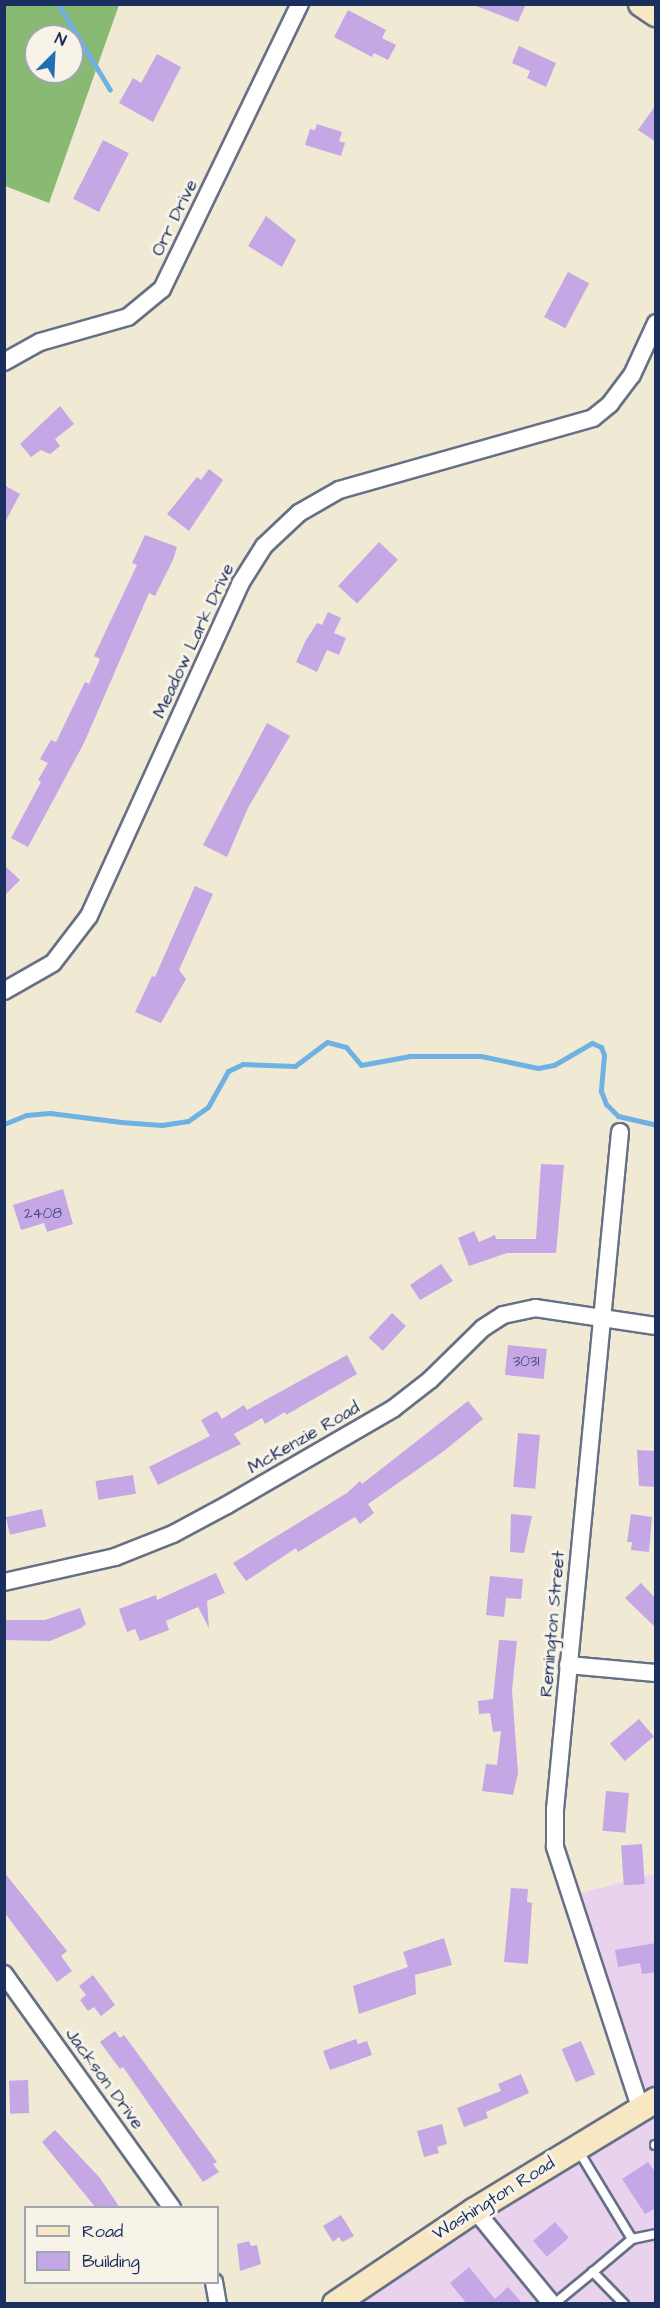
<!DOCTYPE html>
<html>
<head>
<meta charset="utf-8">
<style>
  body { margin:0 }
  #map { position:relative; width:660px; height:2308px; overflow:hidden; background:#f0ead4; font-family:"Architects Daughter",sans-serif }
  div>[style] { position:absolute }
  [style*='--x'] { left:calc(var(--x)*1px); top:calc(var(--y)*1px); width:calc(var(--w)*1px); rotate:calc(var(--a)*1deg) }
  .built>* { inset:0; background:#e8d2ee }
  .forest>* { inset:0; background:#88ba74 }
  .stream>* { height:5px; margin:-2.5px; padding:0 2.5px; transform-origin:2.5px; border-radius:2.5px; background:#70b1e4 }
  .building>* { inset:0; background:#c4a7e4; transform-origin:0 0 }
  .roads { filter:drop-shadow(2px 0 #667087) drop-shadow(-2px 0 #667087) drop-shadow(0 2px #667087) drop-shadow(0 -2px #667087) }
  .lane>* { height:8px; margin:-4px; padding:0 4px; transform-origin:4px; border-radius:4px; background:#fff }
  .street>* { height:16px; margin:-8px; padding:0 8px; transform-origin:8px; border-radius:8px; background:#fff }
  .secondary>* { height:24px; margin:-12px; padding:0 12px; transform-origin:12px; border-radius:12px; background:#f7e8c3 }
  span { translate:-50% -50%; white-space:nowrap; text-align:center; line-height:1.15; -webkit-text-stroke:6px #f7f3e8; paint-order:stroke }
  .number-label { font-size:15px; color:#454d80 }
  .number-label span { -webkit-text-stroke-width:0 }
  .street-label { font-size:18px; color:#1b2f5e }
  .frame { position:absolute; inset:0; border:6px solid #1b2f5e; pointer-events:none }
  .legend { position:absolute; left:24px; top:2206px; width:195px; height:78px; box-sizing:border-box; background:#f7f3e8; border:2px solid #9fa5b1; margin:0; padding:8px 10px; list-style:none; font-size:18px; color:#1b2f5e }
  .legend li { display:flex; align-items:center; gap:12px; height:30px }
  .legend b { width:30px; border:2px solid #9fa5b1 }
  .north { position:absolute; left:24px; top:24px; width:60px; height:60px; box-sizing:border-box; background:#f7f3e8; border:2px solid #9fa5b1; border-radius:50%; rotate:24deg; font-size:16px; font-weight:700; line-height:24px; text-align:center; color:#1b2f5e }
  .north::after { content:''; display:block; margin:auto; width:21px; height:27px; background:#1f6fb2; clip-path:polygon(50% 0,100% 100%,50% 72%,0 100%) }
</style>
</head>
<body>
<div id="map">
  <div class="built">
    <div style="clip-path:polygon(655px 1874px,655px 2303px,346px 2304px,640px 2099px,573px 1895px)"></div>
  </div>
  <div class="forest">
    <div style="clip-path:polygon(evenodd,4px 5px,119px 5px,49px 203px,5px 186px,4px 5px,36px 36px,72px 36px,72px 72px,36px 72px,36px 36px)"></div>
  </div>
  <div class="stream">
    <div style="--x:58;--y:4;--w:100;--a:58.8"></div>
    <div style="--x:4;--y:1124;--w:24;--a:-22"></div>
    <div style="--x:26;--y:1115;--w:24;--a:-5"></div>
    <div style="--x:50;--y:1113;--w:72;--a:7.2"></div>
    <div style="--x:121;--y:1122;--w:41;--a:4.2"></div>
    <div style="--x:162;--y:1125;--w:26;--a:-9"></div>
    <div style="--x:188;--y:1121;--w:24;--a:-35"></div>
    <div style="--x:208;--y:1107;--w:41;--a:-60.9"></div>
    <div style="--x:228;--y:1071;--w:17;--a:-25"></div>
    <div style="--x:243;--y:1064;--w:52;--a:2.2"></div>
    <div style="--x:295;--y:1066;--w:40;--a:-37"></div>
    <div style="--x:327;--y:1042;--w:20;--a:15"></div>
    <div style="--x:346;--y:1047;--w:23;--a:50"></div>
    <div style="--x:361;--y:1065;--w:50;--a:-10.4"></div>
    <div style="--x:410;--y:1056;--w:71;--a:0"></div>
    <div style="--x:481;--y:1056;--w:58;--a:11.9"></div>
    <div style="--x:538;--y:1068;--w:16;--a:-11"></div>
    <div style="--x:554;--y:1065;--w:44;--a:-30.1"></div>
    <div style="--x:592;--y:1043;--w:10;--a:24"></div>
    <div style="--x:601;--y:1047;--w:9;--a:69"></div>
    <div style="--x:604;--y:1055;--w:36;--a:95"></div>
    <div style="--x:601;--y:1091;--w:14;--a:69"></div>
    <div style="--x:606;--y:1104;--w:17;--a:45"></div>
    <div style="--x:618;--y:1116;--w:39;--a:13"></div>
  </div>
  <div class="building">
    <div style="clip-path:polygon(471px 4px,526px 4px,518px 22px)"></div>
    <div style="clip-path:polygon(348px 10px,386px 30px,382px 38px,396px 45px,388px 60px,374px 53px,372px 57px,334px 37px)"></div>
    <div style="clip-path:polygon(519px 46px,556px 63px,546px 87px,527px 78px,530px 71px,512px 63px)"></div>
    <div style="clip-path:polygon(157px 54px,181px 67px,153px 122px,119px 103px,133px 78px,141px 83px)"></div>
    <div style="clip-path:polygon(656px 105px,656px 142px,638px 130px)"></div>
    <div style="clip-path:polygon(317px 124px,342px 132px,339px 141px,345px 143px,341px 156px,305px 145px,310px 129px,315px 130px)"></div>
    <div style="left:103px;top:140px;width:29px;height:66px;rotate:27deg"></div>
    <div style="clip-path:polygon(266px 216px,296px 240px,282px 267px,248px 246px)"></div>
    <div style="left:568px;top:272px;width:24px;height:51px;rotate:28deg"></div>
    <div style="clip-path:polygon(60px 406px,74px 424px,55px 439px,60px 446px,50px 454px,41px 450px,31px 457px,20px 444px)"></div>
    <div style="clip-path:polygon(209px 469px,223px 480px,189px 531px,167px 514px,197px 477px,201px 480px)"></div>
    <div style="clip-path:polygon(4px 485px,20px 494px,4px 524px)"></div>
    <div style="clip-path:polygon(145px 535px,177px 547px,173px 560px,155px 596px,149px 593px,84px 743px,28px 847px,11px 838px,41px 782px,38px 780px,48px 763px,40px 759px,51px 740px,56px 742px,85px 682px,89px 684px,100px 659px,94px 656px,137px 565px,132px 563px)"></div>
    <div style="left:379px;top:542px;width:26px;height:60px;rotate:43deg"></div>
    <div style="clip-path:polygon(328px 612px,341px 618px,334px 633px,346px 638px,339px 655px,327px 650px,317px 672px,296px 662px,306px 640px,317px 623px,322px 625px)"></div>
    <div style="clip-path:polygon(267px 723px,290px 736px,248px 808px,227px 857px,203px 845px)"></div>
    <div style="clip-path:polygon(4px 865px,20px 880px,4px 896px)"></div>
    <div style="clip-path:polygon(195px 886px,213px 894px,179px 970px,186px 979px,161px 1023px,135px 1012px,152px 976px,155px 977px)"></div>
    <div style="clip-path:polygon(541px 1164px,564px 1165px,556px 1253px,507px 1253px,469px 1266px,458px 1238px,474px 1231px,479px 1242px,495px 1235px,496px 1239px,536px 1239px)"></div>
    <div style="clip-path:polygon(63px 1189px,73px 1224px,47px 1232px,44px 1223px,21px 1230px,13px 1205px)"></div>
    <div style="clip-path:polygon(441px 1264px,453px 1281px,420px 1300px,410px 1285px)"></div>
    <div style="left:392px;top:1313px;width:19px;height:34px;rotate:43deg"></div>
    <div style="left:508px;top:1345px;width:39px;height:30px;rotate:6deg"></div>
    <div style="clip-path:polygon(347px 1355px,357px 1374px,286px 1415px,285px 1412px,265px 1424px,262px 1418px,234px 1434px,241px 1444px,158px 1485px,149px 1467px,210px 1436px,201px 1420px,217px 1411px,222px 1419px,244px 1405px,247px 1410px)"></div>
    <div style="clip-path:polygon(468px 1401px,483px 1419px,444px 1451px,368px 1504px,374px 1513px,360px 1524px,355px 1517px,298px 1552px,296px 1548px,246px 1581px,233px 1563px,347px 1493px,360px 1481px,362px 1484px)"></div>
    <div style="left:518px;top:1433px;width:22px;height:54px;rotate:5deg"></div>
    <div style="clip-path:polygon(637px 1450px,656px 1451px,656px 1487px,639px 1486px)"></div>
    <div style="left:133px;top:1475px;width:19px;height:38px;rotate:81deg"></div>
    <div style="left:42px;top:1509px;width:18px;height:37px;rotate:77deg"></div>
    <div style="clip-path:polygon(511px 1514px,532px 1516px,524px 1553px,510px 1552px)"></div>
    <div style="clip-path:polygon(631px 1514px,652px 1517px,649px 1552px,631px 1550px,632px 1542px,627px 1542px)"></div>
    <div style="clip-path:polygon(216px 1573px,225px 1593px,207px 1601px,209px 1628px,198px 1607px,166px 1621px,169px 1630px,140px 1641px,135px 1629px,127px 1632px,119px 1609px,156px 1595px,157px 1600px)"></div>
    <div style="clip-path:polygon(490px 1576px,523px 1579px,521px 1599px,506px 1598px,504px 1617px,486px 1615px)"></div>
    <div style="clip-path:polygon(641px 1583px,656px 1599px,656px 1628px,625px 1598px)"></div>
    <div style="clip-path:polygon(80px 1608px,86px 1624px,81px 1628px,50px 1641px,4px 1640px,4px 1620px,45px 1620px)"></div>
    <div style="clip-path:polygon(499px 1640px,517px 1641px,512px 1690px,518px 1773px,513px 1795px,482px 1791px,486px 1764px,497px 1765px,501px 1731px,493px 1732px,490px 1713px,479px 1714px,478px 1701px,493px 1699px)"></div>
    <div style="left:639px;top:1719px;width:23px;height:38px;rotate:50deg"></div>
    <div style="left:606px;top:1791px;width:23px;height:40px;rotate:5deg"></div>
    <div style="left:642px;top:1844px;width:40px;height:21px;rotate:86deg"></div>
    <div style="clip-path:polygon(4px 1872px,67px 1951px,61px 1956px,72px 1971px,57px 1982px,4px 1912px)"></div>
    <div style="clip-path:polygon(511px 1888px,528px 1889px,527px 1902px,532px 1903px,528px 1964px,504px 1962px)"></div>
    <div style="clip-path:polygon(444px 1938px,452px 1965px,415px 1975px,416px 1994px,359px 2014px,353px 1986px,408px 1967px,403px 1952px)"></div>
    <div style="clip-path:polygon(656px 1943px,656px 1972px,642px 1974px,640px 1963px,618px 1967px,615px 1950px)"></div>
    <div style="clip-path:polygon(93px 1975px,115px 2005px,101px 2016px,94px 2007px,88px 2011px,80px 2000px,86px 1995px,79px 1986px)"></div>
    <div style="clip-path:polygon(115px 2031px,120px 2038px,124px 2035px,217px 2162px,213px 2164px,219px 2172px,203px 2182px,123px 2067px,120px 2069px,100px 2042px)"></div>
    <div style="clip-path:polygon(356px 2039px,358px 2044px,367px 2041px,372px 2055px,330px 2070px,323px 2051px)"></div>
    <div style="left:581px;top:2041px;width:36px;height:21px;rotate:67deg"></div>
    <div style="clip-path:polygon(521px 2074px,529px 2093px,486px 2112px,488px 2118px,464px 2127px,457px 2108px,501px 2091px,498px 2084px)"></div>
    <div style="left:28px;top:2080px;width:33px;height:19px;rotate:88deg"></div>
    <div style="clip-path:polygon(442px 2124px,447px 2144px,437px 2147px,439px 2153px,424px 2157px,417px 2131px)"></div>
    <div style="clip-path:polygon(55px 2130px,100px 2178px,120px 2208px,96px 2208px,42px 2142px)"></div>
    <div style="clip-path:polygon(648px 2162px,656px 2173px,656px 2208px,645px 2214px,622px 2179px)"></div>
    <div style="clip-path:polygon(341px 2215px,354px 2236px,342px 2242px,339px 2237px,333px 2242px,323px 2226px)"></div>
    <div style="left:555px;top:2222px;width:21px;height:29px;rotate:49deg"></div>
    <div style="clip-path:polygon(249px 2241px,251px 2246px,257px 2245px,261px 2264px,240px 2271px,237px 2244px)"></div>
    <div style="clip-path:polygon(469px 2267px,495px 2299px,508px 2287px,523px 2304px,467px 2304px,450px 2283px)"></div>
  </div>
  <div class="roads">
    <div class="lane">
      <div style="--x:655;--y:2145;--w:1;--a:0"></div>
      <div style="--x:578;--y:2150;--w:104;--a:58.8"></div>
      <div style="--x:554;--y:2304;--w:50;--a:-39.4"></div>
      <div style="--x:624;--y:2304;--w:45;--a:-134.1"></div>
      <div style="--x:593;--y:2272;--w:51;--a:-40.2"></div>
      <div style="--x:632;--y:2239;--w:25;--a:-12"></div>
    </div>
    <div class="street">
      <div style="--x:4;--y:362;--w:41;--a:-29.1"></div>
      <div style="--x:40;--y:342;--w:91;--a:-15.9"></div>
      <div style="--x:128;--y:317;--w:44;--a:-39.5"></div>
      <div style="--x:162;--y:289;--w:317;--a:-64.2"></div>
      <div style="--x:4;--y:991;--w:56;--a:-29.7"></div>
      <div style="--x:53;--y:963;--w:59;--a:-52.5"></div>
      <div style="--x:89;--y:916;--w:365;--a:-65.5"></div>
      <div style="--x:240;--y:584;--w:45;--a:-57.7"></div>
      <div style="--x:264;--y:546;--w:48;--a:-43.3"></div>
      <div style="--x:299;--y:513;--w:46;--a:-29.9"></div>
      <div style="--x:339;--y:490;--w:264;--a:-15.8"></div>
      <div style="--x:593;--y:418;--w:22;--a:-39"></div>
      <div style="--x:610;--y:404;--w:36;--a:-53"></div>
      <div style="--x:632;--y:375;--w:57;--a:-65.2"></div>
      <div style="--x:620;--y:1132;--w:680;--a:95.48"></div>
      <div style="--x:555;--y:1809;--w:38;--a:90"></div>
      <div style="--x:555;--y:1847;--w:274;--a:71.9"></div>
      <div style="--x:4;--y:1582;--w:114;--a:-12.7"></div>
      <div style="--x:115;--y:1557;--w:62;--a:-21.6"></div>
      <div style="--x:173;--y:1534;--w:61;--a:-28.2"></div>
      <div style="--x:227;--y:1505;--w:193;--a:-30.1"></div>
      <div style="--x:394;--y:1408;--w:46;--a:-37.9"></div>
      <div style="--x:430;--y:1380;--w:74;--a:-44.5"></div>
      <div style="--x:483;--y:1328;--w:24;--a:-33"></div>
      <div style="--x:503;--y:1315;--w:33;--a:-12"></div>
      <div style="--x:535;--y:1308;--w:122;--a:8.5"></div>
      <div style="--x:568;--y:1665;--w:88;--a:5.2"></div>
      <div style="--x:4;--y:1974;--w:288;--a:54.3"></div>
      <div style="--x:475;--y:2210;--w:122;--a:50.7"></div>
      <div style="--x:214;--y:2282;--w:22;--a:80"></div>
    </div>
    <div class="secondary">
      <div style="--x:641;--y:4;--w:18;--a:34"></div>
      <div style="--x:335;--y:2304;--w:169;--a:-33.9"></div>
      <div style="--x:475;--y:2210;--w:212;--a:-31.3"></div>
    </div>
  </div>
  <div class="number-label">
    <span style="left:43px;top:1214px">2408</span>
    <span style="left:526px;top:1362px">3031</span>
  </div>
  <div class="street-label">
    <span style="left:175px;top:218px;rotate:-64deg">Orr Drive</span>
    <span style="left:194px;top:641px;rotate:-65deg">Meadow Lark Drive</span>
    <span style="left:304px;top:1438px;rotate:-30deg">McKenzie Road</span>
    <span style="left:553px;top:1624px;rotate:-85deg">Remington Street</span>
    <span style="left:104px;top:2079px;rotate:54deg">Jackson Drive</span>
    <span style="left:494px;top:2199px;rotate:-32deg">Washington Road</span>
  </div>
  <div class="frame"></div>
  <ul class="legend">
  <li><b style="height:8px;background:#f7e8c3"></b>Road</li>
  <li><b style="height:16px;background:#c4a7e4"></b>Building</li>
  </ul>
  <div class="north">N</div>
</div>
</body>
</html>
